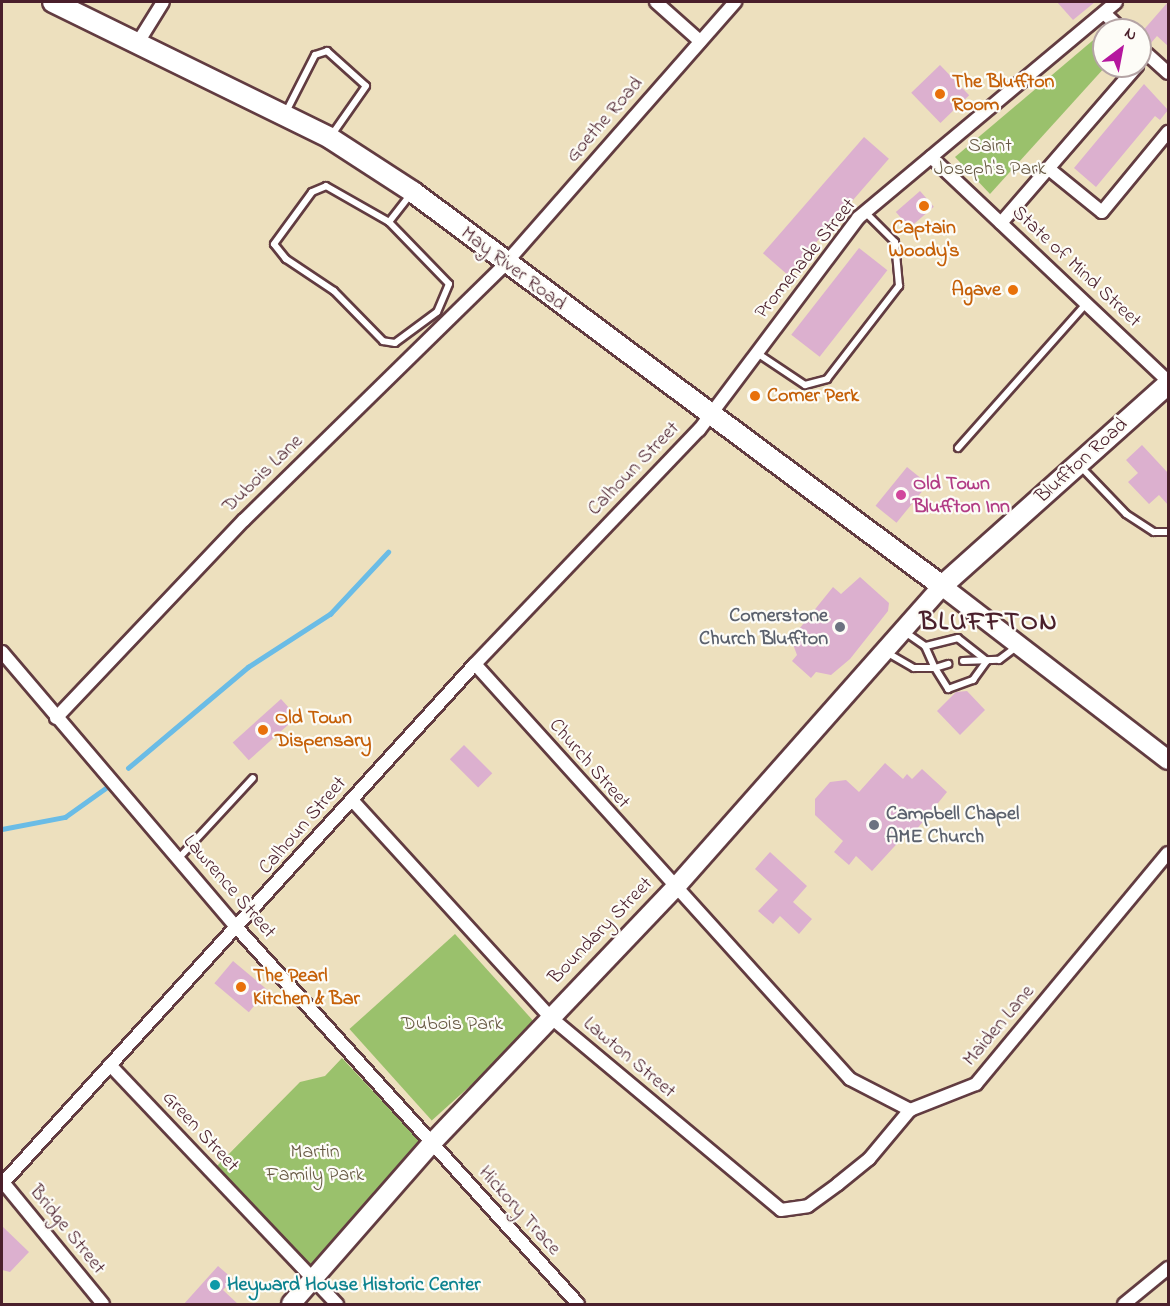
<!DOCTYPE html>
<html>
<head>
<meta charset="utf-8">
<style>
  body { margin:0 }
  #map { position:relative; width:1170px; height:1306px; overflow:hidden; background:#ede0be; font-family:"Indie Flower",sans-serif }
  div>[style] { position:absolute }
  [style*='--x'] { left:calc(var(--x)*1px); top:calc(var(--y)*1px); width:calc(var(--w)*1px); rotate:calc(var(--a)*1deg) }
  .green>* { inset:0; background:#9ac16c; transform-origin:0 0 }
  .stream>* { height:4.5px; margin:-2.25px; padding:0 2.25px; transform-origin:2.25px; border-radius:2.25px; background:#6abce6 }
  .building>* { inset:0; background:#dcb0cf; transform-origin:0 0 }
  .roads { filter:drop-shadow(2px 0 #623c41) drop-shadow(-2px 0 #623c41) drop-shadow(0 2px #623c41) drop-shadow(0 -2px #623c41) }
  .lane>* { height:6px; margin:-3px; padding:0 3px; transform-origin:3px; border-radius:3px; background:#fff }
  .street>* { height:12px; margin:-6px; padding:0 6px; transform-origin:6px; border-radius:6px; background:#fff }
  .secondary>* { height:18px; margin:-9px; padding:0 9px; transform-origin:9px; border-radius:9px; background:#fff }
  .primary>* { height:20px; margin:-10px; padding:0 10px; transform-origin:10px; border-radius:10px; background:#fff }
  .dots>* { width:16px; height:16px; translate:-50% -50%; box-sizing:border-box; border:3px solid #fdfcf7; border-radius:50% }
  span { translate:-50% -50%; white-space:nowrap; text-align:center; line-height:1.15; -webkit-text-stroke:4.5px #fdfcf7; paint-order:stroke }
  .food-label { font-size:20px; color:#c56008; font-weight:700 }
  .left { translate:0 -50%; text-align:left }
  .right { translate:-100% -50%; text-align:right }
  .street-label { font-size:20px; color:#4a1f2b }
  .park-label { font-size:20px; color:#665842 }
  .hotel-label { font-size:20px; color:#b23c85; font-weight:700 }
  .worship-label { font-size:20px; color:#5b616d; font-weight:700 }
  .culture-label { font-size:20px; color:#0d838f; font-weight:700 }
  .district-label { font-size:26px; color:#4a1f2b; font-weight:700; letter-spacing:1.5px }
  .frame { position:absolute; inset:0; border:3px solid #4a1f2b; pointer-events:none }
  .north { position:absolute; left:1092px; top:18px; width:60px; height:60px; box-sizing:border-box; background:#fdfcf7; border:2px solid #b5a4a5; border-radius:50%; rotate:32deg; font-size:16px; font-weight:700; line-height:24px; text-align:center; color:#4a1f2b }
  .north::after { content:''; display:block; margin:auto; width:21px; height:27px; background:#b5179e; clip-path:polygon(50% 0,100% 100%,50% 72%,0 100%) }
</style>
</head>
<body>
<div id="map">
  <div class="green">
    <div style="clip-path:polygon(1098px 36px,1104px 42px,1106px 66px,990px 194px,955px 157px)"></div>
    <div style="left:455px;top:934px;width:123px;height:142px;rotate:48deg"></div>
    <div style="clip-path:polygon(342px 1058px,423px 1145px,313px 1271px,216px 1167px,300px 1082px,325px 1076px)"></div>
  </div>
  <div class="stream">
    <div style="--x:128;--y:768;--w:157;--a:-40.1"></div>
    <div style="--x:248;--y:667;--w:98;--a:-32.9"></div>
    <div style="--x:330;--y:614;--w:85;--a:-46.9"></div>
    <div style="--x:2;--y:829;--w:64;--a:-10.8"></div>
    <div style="--x:65;--y:817;--w:52;--a:-35.5"></div>
  </div>
  <div class="building">
    <div style="clip-path:polygon(1057px 2px,1095px 2px,1073px 20px)"></div>
    <div style="clip-path:polygon(1168px 2px,1168px 46px,1157px 36px,1151px 43px,1140px 34px)"></div>
    <div style="left:940px;top:65px;width:42px;height:40px;rotate:46deg"></div>
    <div style="clip-path:polygon(1144px 84px,1168px 110px,1160px 120px,1155px 116px,1096px 187px,1074px 168px)"></div>
    <div style="left:864px;top:137px;width:33px;height:154px;rotate:41deg"></div>
    <div style="left:920px;top:191px;width:21px;height:32px;rotate:49deg"></div>
    <div style="left:859px;top:248px;width:36px;height:110px;rotate:38deg"></div>
    <div style="clip-path:polygon(1142px 445px,1168px 473px,1168px 505px,1159px 495px,1149px 504px,1128px 482px,1138px 473px,1126px 460px)"></div>
    <div style="left:907px;top:467px;width:27px;height:50px;rotate:39deg"></div>
    <div style="clip-path:polygon(860px 577px,889px 603px,888px 611px,850px 659px,831px 675px,816px 672px,811px 678px,792px 661px,797px 655px,791px 639px,833px 587px,841px 594px)"></div>
    <div style="clip-path:polygon(967px 691px,985px 710px,960px 735px,937px 711px,956px 692px)"></div>
    <div style="left:281px;top:699px;width:24px;height:65px;rotate:48deg"></div>
    <div style="left:464px;top:745px;width:40px;height:20px;rotate:45deg"></div>
    <div style="clip-path:polygon(885px 763px,903px 779px,907px 774px,912px 779px,922px 769px,947px 792px,908px 840px,904px 836px,872px 871px,856px 856px,849px 865px,834px 852px,843px 841px,815px 815px,815px 799px,830px 782px,846px 780px,859px 792px)"></div>
    <div style="clip-path:polygon(770px 852px,807px 886px,793px 902px,812px 919px,799px 934px,780px 916px,773px 924px,758px 911px,778px 890px,755px 869px)"></div>
    <div style="left:233px;top:961px;width:45px;height:29px;rotate:40deg"></div>
    <div style="clip-path:polygon(2px 1226px,29px 1252px,10px 1272px,2px 1270px)"></div>
    <div style="clip-path:polygon(218px 1266px,233px 1279px,223px 1290px,239px 1305px,183px 1305px)"></div>
  </div>
  <div class="roads">
    <div class="lane">
      <div style="--x:286;--y:112;--w:64;--a:-63"></div>
      <div style="--x:315;--y:55;--w:13;--a:-18"></div>
      <div style="--x:327;--y:51;--w:52;--a:41.9"></div>
      <div style="--x:366;--y:86;--w:61;--a:125"></div>
      <div style="--x:326;--y:186;--w:73;--a:29.7"></div>
      <div style="--x:389;--y:222;--w:86;--a:45.9"></div>
      <div style="--x:449;--y:284;--w:30;--a:113"></div>
      <div style="--x:437;--y:312;--w:52;--a:143.6"></div>
      <div style="--x:395;--y:343;--w:12;--a:-171"></div>
      <div style="--x:383;--y:341;--w:70;--a:-134.4"></div>
      <div style="--x:334;--y:291;--w:58;--a:-146.3"></div>
      <div style="--x:286;--y:259;--w:19;--a:-129"></div>
      <div style="--x:274;--y:244;--w:64;--a:-53.8"></div>
      <div style="--x:312;--y:192;--w:15;--a:-23"></div>
      <div style="--x:389;--y:222;--w:36;--a:-52"></div>
      <div style="--x:757;--y:353;--w:58;--a:33.7"></div>
      <div style="--x:805;--y:385;--w:23;--a:-15"></div>
      <div style="--x:827;--y:379;--w:118;--a:-52.3"></div>
      <div style="--x:899;--y:286;--w:44;--a:-95.2"></div>
      <div style="--x:895;--y:242;--w:42;--a:-135"></div>
      <div style="--x:958;--y:448;--w:193;--a:-48.4"></div>
      <div style="--x:1081;--y:467;--w:65;--a:46.2"></div>
      <div style="--x:1126;--y:514;--w:33;--a:33"></div>
      <div style="--x:1154;--y:532;--w:14;--a:0"></div>
      <div style="--x:905;--y:632;--w:24;--a:35"></div>
      <div style="--x:925;--y:646;--w:24;--a:66"></div>
      <div style="--x:935;--y:668;--w:14;--a:-17"></div>
      <div style="--x:886;--y:652;--w:32;--a:30"></div>
      <div style="--x:914;--y:668;--w:21;--a:0"></div>
      <div style="--x:935;--y:668;--w:25;--a:58"></div>
      <div style="--x:948;--y:689;--w:27;--a:-20"></div>
      <div style="--x:973;--y:680;--w:24;--a:-54"></div>
      <div style="--x:987;--y:661;--w:37;--a:-142"></div>
      <div style="--x:958;--y:638;--w:34;--a:166"></div>
      <div style="--x:963;--y:661;--w:36;--a:-2"></div>
      <div style="--x:999;--y:660;--w:21;--a:-37"></div>
      <div style="--x:178;--y:859;--w:110;--a:-47.2"></div>
    </div>
    <div class="street">
      <div style="--x:656;--y:2;--w:59;--a:41.6"></div>
      <div style="--x:1104;--y:13;--w:25;--a:43"></div>
      <div style="--x:137;--y:44;--w:49;--a:-58.2"></div>
      <div style="--x:1147;--y:54;--w:28;--a:42"></div>
      <div style="--x:931;--y:157;--w:326;--a:43.4"></div>
      <div style="--x:1049;--y:169;--w:68;--a:39.1"></div>
      <div style="--x:1102;--y:212;--w:104;--a:-50.5"></div>
      <div style="--x:1001;--y:223;--w:208;--a:-49.1"></div>
      <div style="--x:2;--y:652;--w:364;--a:49.6"></div>
      <div style="--x:238;--y:929;--w:506;--a:47.8"></div>
      <div style="--x:475;--y:664;--w:559;--a:47.9"></div>
      <div style="--x:850;--y:1079;--w:68;--a:27.3"></div>
      <div style="--x:910;--y:1110;--w:71;--a:-21.5"></div>
      <div style="--x:976;--y:1084;--w:300;--a:-50.3"></div>
      <div style="--x:56;--y:718;--w:273;--a:-46.5"></div>
      <div style="--x:244;--y:520;--w:366;--a:-44.4"></div>
      <div style="--x:505;--y:264;--w:349;--a:-48.7"></div>
      <div style="--x:352;--y:800;--w:292;--a:47.6"></div>
      <div style="--x:549;--y:1016;--w:302;--a:39.9"></div>
      <div style="--x:781;--y:1210;--w:27;--a:-8"></div>
      <div style="--x:808;--y:1206;--w:37;--a:-36"></div>
      <div style="--x:838;--y:1184;--w:40;--a:-39"></div>
      <div style="--x:869;--y:1159;--w:64;--a:-50.1"></div>
      <div style="--x:110;--y:1065;--w:330;--a:46.5"></div>
      <div style="--x:2;--y:1181;--w:159;--a:50.6"></div>
      <div style="--x:2;--y:1184;--w:703;--a:-47.71"></div>
      <div style="--x:475;--y:664;--w:324;--a:-46.3"></div>
      <div style="--x:699;--y:430;--w:265;--a:-53.1"></div>
      <div style="--x:858;--y:218;--w:336;--a:-39.9"></div>
      <div style="--x:1124;--y:1304;--w:57;--a:-39.3"></div>
    </div>
    <div class="secondary">
      <div style="--x:291;--y:1304;--w:214;--a:-48.8"></div>
      <div style="--x:432;--y:1143;--w:351;--a:-46.4"></div>
      <div style="--x:674;--y:889;--w:405;--a:-48.5"></div>
      <div style="--x:942;--y:586;--w:285;--a:37.6"></div>
    </div>
    <div class="primary">
      <div style="--x:53;--y:2;--w:309;--a:26.1"></div>
      <div style="--x:330;--y:138;--w:99;--a:33"></div>
      <div style="--x:413;--y:192;--w:660;--a:36.68"></div>
      <div style="--x:942;--y:586;--w:303;--a:-41.8"></div>
    </div>
  </div>
  <div class="dots">
    <div style="left:940px;top:94px;background:#e8710a"></div>
    <div style="left:924px;top:206px;background:#e8710a"></div>
    <div style="left:1013px;top:290px;background:#e8710a"></div>
    <div style="left:755px;top:396px;background:#e8710a"></div>
    <div style="left:901px;top:495px;background:#d1479c"></div>
    <div style="left:840px;top:627px;background:#6b7280"></div>
    <div style="left:263px;top:730px;background:#e8710a"></div>
    <div style="left:874px;top:825px;background:#6b7280"></div>
    <div style="left:241px;top:987px;background:#e8710a"></div>
    <div style="left:215px;top:1285px;background:#0f9aa8"></div>
  </div>
  <div class="food-label">
    <span class="left" style="left:952px;top:94px">The Bluffton<br>Room</span>
    <span style="left:924px;top:240px">Captain<br>Woody's</span>
    <span class="right" style="left:1001px;top:290px">Agave</span>
    <span class="left" style="left:767px;top:396px">Corner Perk</span>
    <span class="left" style="left:275px;top:730px">Old Town<br>Dispensary</span>
    <span class="left" style="left:253px;top:988px">The Pearl<br>Kitchen &amp; Bar</span>
  </div>
  <div class="street-label">
    <span style="left:605px;top:120px;rotate:-49deg">Goethe Road</span>
    <span style="left:806px;top:259px;rotate:-51deg">Promenade Street</span>
    <span style="left:1076px;top:267px;rotate:43deg">State of Mind Street</span>
    <span style="left:513px;top:269px;rotate:37deg">May River Road</span>
    <span style="left:1082px;top:461px;rotate:-42deg">Bluffton Road</span>
    <span style="left:634px;top:469px;rotate:-46deg">Calhoun Street</span>
    <span style="left:263px;top:474px;rotate:-44deg">Dubois Lane</span>
    <span style="left:589px;top:764px;rotate:49deg">Church Street</span>
    <span style="left:303px;top:826px;rotate:-49deg">Calhoun Street</span>
    <span style="left:229px;top:887px;rotate:49deg">Lawrence Street</span>
    <span style="left:601px;top:931px;rotate:-46deg">Boundary Street</span>
    <span style="left:999px;top:1026px;rotate:-50deg">Maiden Lane</span>
    <span style="left:629px;top:1058px;rotate:40deg">Lawton Street</span>
    <span style="left:200px;top:1132px;rotate:47deg">Green Street</span>
    <span style="left:519px;top:1211px;rotate:48deg">Hickory Trace</span>
    <span style="left:67px;top:1230px;rotate:51deg">Bridge Street</span>
  </div>
  <div class="park-label">
    <span style="left:990px;top:158px">Saint<br>Joseph's Park</span>
    <span style="left:452px;top:1024px">Dubois Park</span>
    <span style="left:315px;top:1164px">Martin<br>Family Park</span>
  </div>
  <div class="hotel-label">
    <span class="left" style="left:913px;top:496px">Old Town<br>Bluffton Inn</span>
  </div>
  <div class="worship-label">
    <span class="right" style="left:828px;top:628px">Cornerstone<br>Church Bluffton</span>
    <span class="left" style="left:886px;top:826px">Campbell Chapel<br>AME Church</span>
  </div>
  <div class="culture-label">
    <span class="left" style="left:227px;top:1285px">Heyward House Historic Center</span>
  </div>
  <div class="district-label">
    <span style="left:989px;top:624px">BLUFFTON</span>
  </div>
  <div class="frame"></div>
  <div class="north">N</div>
</div>
</body>
</html>
